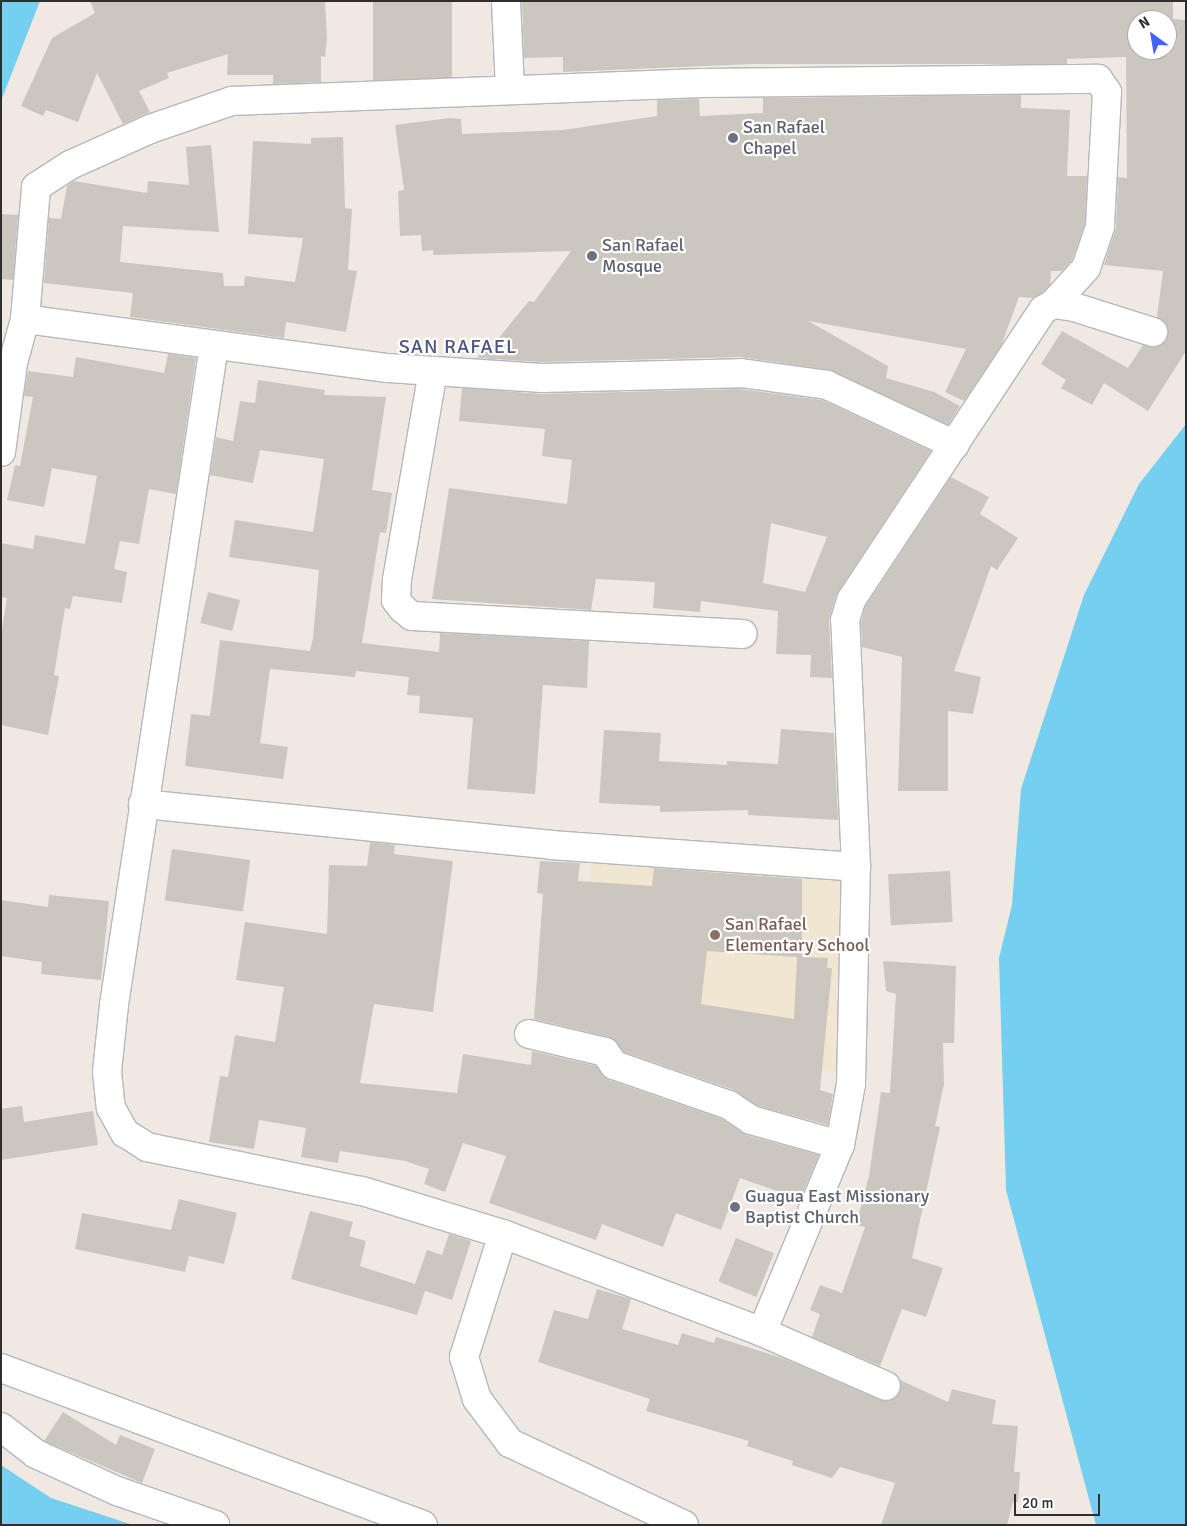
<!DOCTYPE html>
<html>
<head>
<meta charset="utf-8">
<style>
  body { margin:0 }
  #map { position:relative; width:1187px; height:1526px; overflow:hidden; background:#efe9e1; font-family:Signika,sans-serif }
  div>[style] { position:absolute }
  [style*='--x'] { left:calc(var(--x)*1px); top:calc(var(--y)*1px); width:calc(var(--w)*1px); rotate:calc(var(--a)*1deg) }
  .education>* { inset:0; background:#f0e6d1 }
  .water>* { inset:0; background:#75cff0 }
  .building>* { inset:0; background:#cbc7bf; transform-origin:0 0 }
  .roads { filter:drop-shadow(1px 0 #b4b7c1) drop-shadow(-1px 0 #b4b7c1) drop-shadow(0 1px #b4b7c1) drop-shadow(0 -1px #b4b7c1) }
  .minor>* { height:28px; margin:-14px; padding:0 14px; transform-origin:14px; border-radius:14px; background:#fff }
  .dots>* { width:14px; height:14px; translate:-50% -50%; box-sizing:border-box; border:2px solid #fff; border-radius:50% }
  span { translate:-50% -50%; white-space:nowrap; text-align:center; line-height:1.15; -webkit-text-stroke:4.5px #fff; paint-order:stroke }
  .worship-label { font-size:18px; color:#5b616d }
  .left { translate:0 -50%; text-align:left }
  .education-label { font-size:18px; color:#785e54 }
  .quarter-label { font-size:20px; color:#4d5680; letter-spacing:1px }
  .frame { position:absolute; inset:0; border:2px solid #2e2e2e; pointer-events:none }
  .north { position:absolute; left:1127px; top:10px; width:50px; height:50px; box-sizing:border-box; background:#fff; border:1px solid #ababab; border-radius:50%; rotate:328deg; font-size:14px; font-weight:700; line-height:20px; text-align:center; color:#2e2e2e }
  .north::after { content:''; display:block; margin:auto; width:18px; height:22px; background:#4264fb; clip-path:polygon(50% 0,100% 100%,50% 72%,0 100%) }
  .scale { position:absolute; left:1014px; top:1494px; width:86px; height:22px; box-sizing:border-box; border:2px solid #2e2e2e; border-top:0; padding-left:6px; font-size:15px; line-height:18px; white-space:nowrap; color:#2e2e2e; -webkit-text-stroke:4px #fff; paint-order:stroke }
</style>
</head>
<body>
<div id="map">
  <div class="education">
    <div style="clip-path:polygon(592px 855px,847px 873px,842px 1073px,715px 1055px,578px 996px)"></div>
  </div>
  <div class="water">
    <div style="clip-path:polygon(1px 1px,40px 1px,1px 101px)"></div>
    <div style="clip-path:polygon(1186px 424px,1186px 1525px,1096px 1525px,1006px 1190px,999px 958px,1012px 905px,1021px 789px,1084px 595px,1139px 484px)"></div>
    <div style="clip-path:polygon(1px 1465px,51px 1498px,133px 1525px,1px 1525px)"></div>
  </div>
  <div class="building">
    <div style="clip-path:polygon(90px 1px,325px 1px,327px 39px,325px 57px,321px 56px,321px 82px,273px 84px,273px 75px,227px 75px,228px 54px,167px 73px,169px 78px,139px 91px,150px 112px,123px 124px,97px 73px,78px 122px,46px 110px,43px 116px,21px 106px,52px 38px,95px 13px)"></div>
    <div style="left:373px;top:1px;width:79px;height:79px"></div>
    <div style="clip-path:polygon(evenodd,522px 1px,1173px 1px,1173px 19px,1186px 20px,1186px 351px,1148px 411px,1104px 383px,1092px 405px,1061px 388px,1066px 380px,1041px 364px,1062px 331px,1128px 368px,1143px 345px,1157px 347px,1168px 336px,1165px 322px,1157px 317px,1163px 271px,1104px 265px,1116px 228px,1118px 177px,1127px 178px,1126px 57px,1067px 59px,1067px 64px,752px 64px,563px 72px,563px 57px,524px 58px,522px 1px,1137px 20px,1167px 20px,1167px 50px,1137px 50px,1137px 20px)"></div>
    <div style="clip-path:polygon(1021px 95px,1021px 108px,1070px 110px,1067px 176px,1087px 176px,1085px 224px,1072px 260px,1062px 271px,1051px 271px,1050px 285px,1043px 292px,1033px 298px,1019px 297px,1001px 346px,964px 401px,945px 392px,966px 349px,808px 321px,888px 366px,886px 378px,934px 392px,960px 406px,948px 425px,829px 370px,741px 357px,542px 362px,478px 358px,480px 349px,488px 351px,529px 301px,534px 302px,571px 251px,433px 255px,433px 250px,422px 251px,421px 235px,400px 236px,398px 191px,404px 190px,395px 125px,450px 118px,461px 119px,462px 134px,563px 130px,657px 116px,657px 100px,699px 99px,700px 116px,763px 113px,763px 98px)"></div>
    <div style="clip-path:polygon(343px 137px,345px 208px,352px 209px,348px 270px,357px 271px,346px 332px,286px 322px,284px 338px,130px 317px,133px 293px,44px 283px,49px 218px,61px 219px,67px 186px,74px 181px,147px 193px,148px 181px,189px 185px,186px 147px,211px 145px,219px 232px,123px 226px,120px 262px,223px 273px,224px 286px,244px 286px,245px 276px,295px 282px,303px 238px,248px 234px,253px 141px,311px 144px,311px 138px)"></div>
    <div style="clip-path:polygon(1px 214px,18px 215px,13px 280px,1px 279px)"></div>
    <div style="clip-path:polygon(168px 354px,196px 358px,176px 494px,149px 489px,139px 544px,120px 541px,114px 569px,127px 572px,122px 603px,73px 596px,70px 609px,65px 608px,54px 675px,59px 676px,48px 735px,1px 725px,1px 635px,7px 598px,1px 597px,1px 543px,33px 549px,35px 535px,85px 544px,97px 476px,52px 468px,44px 507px,7px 500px,15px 465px,20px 466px,33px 397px,24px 396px,28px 371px,73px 377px,76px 357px,164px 373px)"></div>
    <div style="clip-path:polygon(258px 380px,325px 390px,324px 395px,386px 397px,372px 490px,392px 493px,386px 533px,380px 532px,362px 643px,439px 652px,440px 633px,589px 641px,587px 688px,543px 685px,535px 794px,467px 789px,473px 718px,419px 713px,420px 696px,407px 695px,409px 677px,356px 671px,355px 677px,270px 669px,260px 743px,288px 747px,283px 779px,185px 766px,191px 714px,210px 716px,220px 640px,310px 651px,313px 638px,319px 570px,229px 557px,235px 520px,313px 532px,324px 459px,260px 450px,253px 483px,210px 475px,216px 437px,233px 441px,240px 401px,255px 403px)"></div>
    <div style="clip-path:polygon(evenodd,462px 388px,542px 394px,740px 389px,822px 400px,931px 451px,836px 595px,829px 620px,832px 678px,810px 677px,811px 655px,776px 654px,778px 611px,701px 601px,700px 612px,653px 608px,655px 582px,596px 579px,591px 610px,432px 599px,449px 488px,567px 504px,572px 460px,542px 456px,545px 429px,459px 421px,462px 388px,771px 523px,827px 537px,805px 592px,763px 583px,771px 523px)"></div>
    <div style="clip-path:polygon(951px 477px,989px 497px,980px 514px,1018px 538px,997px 570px,991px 566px,954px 671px,981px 677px,973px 714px,948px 711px,948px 791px,898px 791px,902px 657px,862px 647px,861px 622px,865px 607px)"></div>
    <div style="left:208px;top:592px;width:33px;height:32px;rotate:14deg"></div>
    <div style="clip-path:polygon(781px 729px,834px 733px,838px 820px,748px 815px,748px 810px,660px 812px,660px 806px,599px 803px,604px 730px,661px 733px,659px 761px,727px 765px,727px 761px,778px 764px)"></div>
    <div style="clip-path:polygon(370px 842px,395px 845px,394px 854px,453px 861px,433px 1012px,374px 1004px,360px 1083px,457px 1093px,463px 1054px,531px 1065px,532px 1051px,596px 1066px,609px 1080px,722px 1119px,746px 1135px,819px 1155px,800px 1199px,740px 1178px,721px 1230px,676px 1213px,663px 1247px,602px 1224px,596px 1240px,489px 1203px,506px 1156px,463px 1143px,445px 1192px,424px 1184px,429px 1169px,405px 1161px,340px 1151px,338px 1163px,301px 1157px,306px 1128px,259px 1120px,254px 1149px,209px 1142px,220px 1076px,228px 1077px,235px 1035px,275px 1042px,284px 987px,236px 980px,245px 922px,327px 934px,329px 865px,367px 866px)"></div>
    <div style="left:172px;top:849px;width:79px;height:52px;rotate:8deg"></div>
    <div style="clip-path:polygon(evenodd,540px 861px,580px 863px,578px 881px,652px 886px,654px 868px,802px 879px,802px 957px,828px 958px,827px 968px,832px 968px,820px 1090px,833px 1094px,828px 1125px,758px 1106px,734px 1090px,624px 1052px,609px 1037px,534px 1019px,543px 894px,537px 893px,540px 861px,707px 951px,797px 957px,794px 1019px,701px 1004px,707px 951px)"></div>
    <div style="left:950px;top:871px;width:51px;height:62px;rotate:87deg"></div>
    <div style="clip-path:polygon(49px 895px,109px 901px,101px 980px,41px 974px,42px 962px,1px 956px,1px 900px,48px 907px)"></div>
    <div style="clip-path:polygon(883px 961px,956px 966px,954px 1043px,943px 1043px,944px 1084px,935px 1126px,940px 1127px,912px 1258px,943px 1268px,926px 1317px,902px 1309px,880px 1366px,812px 1337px,820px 1314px,810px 1310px,820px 1285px,842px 1293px,865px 1227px,856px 1225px,869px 1176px,881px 1092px,890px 1093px,896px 994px,886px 991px)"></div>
    <div style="clip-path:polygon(22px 1106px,24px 1122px,93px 1111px,98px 1145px,1px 1160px,1px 1109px)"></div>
    <div style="clip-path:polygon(179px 1199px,237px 1213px,224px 1264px,189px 1256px,185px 1272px,75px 1249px,82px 1213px,171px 1230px)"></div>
    <div style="clip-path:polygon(310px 1211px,353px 1222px,349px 1236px,366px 1241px,360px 1266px,415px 1284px,427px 1250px,442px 1255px,449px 1234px,471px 1241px,452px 1300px,425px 1291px,417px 1315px,291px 1279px)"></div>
    <div style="left:736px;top:1238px;width:41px;height:47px;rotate:22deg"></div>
    <div style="clip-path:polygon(597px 1289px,631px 1299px,622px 1329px,678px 1345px,682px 1333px,714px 1343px,716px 1337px,785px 1359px,880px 1400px,896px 1398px,900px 1380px,948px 1402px,952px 1389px,996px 1400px,992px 1424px,1018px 1426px,1014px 1472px,1020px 1472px,1018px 1502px,1013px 1502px,1007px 1525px,881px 1525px,895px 1483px,840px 1467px,832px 1478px,792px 1465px,793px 1461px,747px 1446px,749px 1441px,646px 1411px,650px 1399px,538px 1362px,554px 1310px,588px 1319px)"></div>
    <div style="clip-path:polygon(63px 1412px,116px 1445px,120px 1435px,155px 1449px,142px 1483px,44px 1441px)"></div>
  </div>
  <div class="roads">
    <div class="minor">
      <div style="--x:506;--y:1;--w:87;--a:87.4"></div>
      <div style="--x:25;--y:319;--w:366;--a:7.7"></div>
      <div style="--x:388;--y:368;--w:154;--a:3.7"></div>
      <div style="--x:542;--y:378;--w:199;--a:-1.4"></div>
      <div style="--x:741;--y:373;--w:87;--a:7.9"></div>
      <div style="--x:827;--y:385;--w:141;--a:25.1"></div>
      <div style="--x:214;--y:346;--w:667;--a:98.63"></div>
      <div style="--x:114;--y:1005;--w:67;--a:96"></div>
      <div style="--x:107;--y:1072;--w:36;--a:84"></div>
      <div style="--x:111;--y:1108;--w:29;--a:61"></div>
      <div style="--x:125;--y:1133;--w:26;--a:32"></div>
      <div style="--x:147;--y:1147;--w:219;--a:11.6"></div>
      <div style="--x:362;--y:1191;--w:147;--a:17"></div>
      <div style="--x:503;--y:1234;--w:277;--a:20.7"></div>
      <div style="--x:762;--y:1332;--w:135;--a:23.5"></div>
      <div style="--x:433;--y:371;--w:212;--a:99.8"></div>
      <div style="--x:397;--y:580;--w:20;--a:93"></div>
      <div style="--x:396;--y:600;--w:11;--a:52"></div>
      <div style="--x:403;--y:609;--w:11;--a:38"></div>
      <div style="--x:412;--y:616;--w:331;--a:3.1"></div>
      <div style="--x:1;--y:452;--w:90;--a:-82.3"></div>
      <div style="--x:13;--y:363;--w:46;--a:-74.7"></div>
      <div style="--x:25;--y:319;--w:132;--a:-85.2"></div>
      <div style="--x:36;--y:187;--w:40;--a:-32.9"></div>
      <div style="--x:70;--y:165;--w:88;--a:-24.2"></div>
      <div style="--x:150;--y:129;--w:87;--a:-18.9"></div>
      <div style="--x:232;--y:101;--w:470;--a:-2.2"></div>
      <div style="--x:702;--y:83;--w:396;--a:-0.6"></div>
      <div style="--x:1098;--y:79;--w:16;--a:55"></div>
      <div style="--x:1107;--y:92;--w:135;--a:93"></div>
      <div style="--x:1100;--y:227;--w:43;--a:108.9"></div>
      <div style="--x:1086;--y:268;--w:49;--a:132.5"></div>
      <div style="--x:143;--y:804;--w:410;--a:5.7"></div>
      <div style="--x:551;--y:845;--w:306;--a:4.1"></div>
      <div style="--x:529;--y:1034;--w:78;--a:13.3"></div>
      <div style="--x:605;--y:1052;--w:16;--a:55"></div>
      <div style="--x:614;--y:1065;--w:122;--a:19.2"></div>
      <div style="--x:729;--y:1105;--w:27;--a:34"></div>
      <div style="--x:751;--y:1120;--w:92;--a:15.7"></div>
      <div style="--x:503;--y:1234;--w:129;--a:107.6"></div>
      <div style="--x:464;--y:1357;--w:44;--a:72.8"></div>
      <div style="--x:477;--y:1399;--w:55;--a:53.1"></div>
      <div style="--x:510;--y:1443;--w:192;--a:25.2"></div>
      <div style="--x:762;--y:1332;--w:203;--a:-67.4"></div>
      <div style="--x:840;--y:1145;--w:62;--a:-79.8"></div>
      <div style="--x:851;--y:1084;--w:217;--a:-88.7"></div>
      <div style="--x:856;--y:867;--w:247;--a:-92.5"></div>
      <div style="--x:845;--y:620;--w:21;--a:-73"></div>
      <div style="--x:851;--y:600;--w:348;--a:-56.5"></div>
      <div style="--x:1043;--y:310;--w:12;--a:-31"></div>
      <div style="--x:1053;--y:304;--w:21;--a:8"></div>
      <div style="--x:1074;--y:307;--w:83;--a:17.6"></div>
      <div style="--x:1;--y:1368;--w:450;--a:20.4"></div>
      <div style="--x:1;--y:1427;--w:44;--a:37.6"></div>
      <div style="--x:36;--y:1454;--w:89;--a:24.6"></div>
      <div style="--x:117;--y:1491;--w:104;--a:19.1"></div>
    </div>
  </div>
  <div class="dots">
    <div style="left:733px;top:138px;background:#6b7280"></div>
    <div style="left:592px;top:256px;background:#6b7280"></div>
    <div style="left:715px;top:935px;background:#8d6e63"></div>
    <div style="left:735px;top:1207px;background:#6b7280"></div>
  </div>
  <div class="worship-label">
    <span class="left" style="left:743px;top:138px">San Rafael<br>Chapel</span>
    <span class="left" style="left:602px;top:256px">San Rafael<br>Mosque</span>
    <span class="left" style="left:745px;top:1207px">Guagua East Missionary<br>Baptist Church</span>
  </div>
  <div class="education-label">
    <span class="left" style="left:725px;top:935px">San Rafael<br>Elementary School</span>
  </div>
  <div class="quarter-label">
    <span style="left:458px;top:346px">SAN RAFAEL</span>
  </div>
  <div class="frame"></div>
  <div class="north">N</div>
  <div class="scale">20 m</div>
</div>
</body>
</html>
